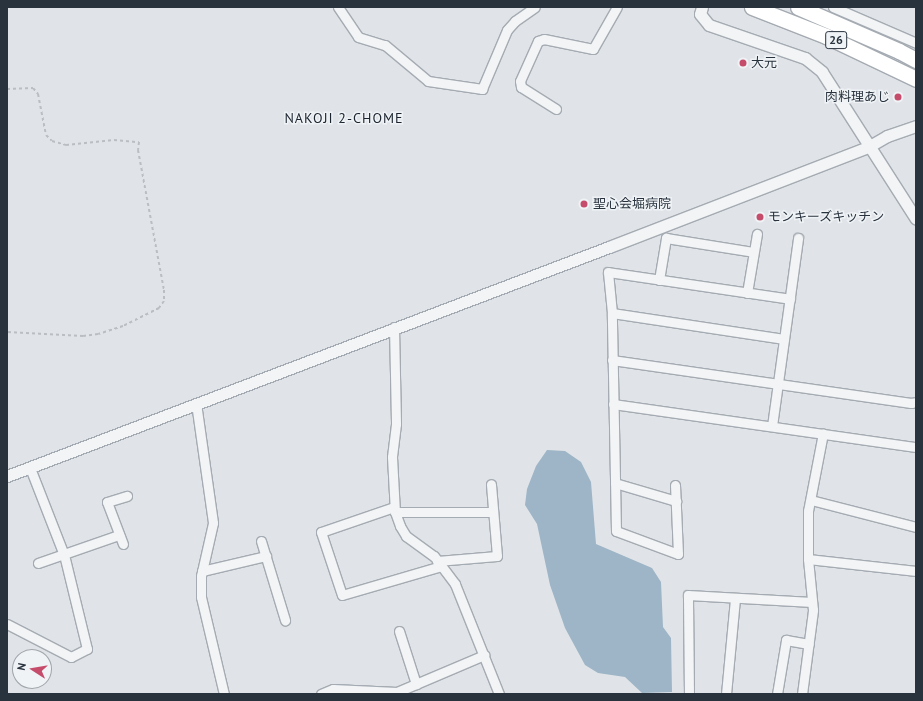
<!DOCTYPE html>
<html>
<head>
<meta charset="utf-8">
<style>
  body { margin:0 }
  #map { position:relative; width:923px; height:701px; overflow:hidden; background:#e0e4e8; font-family:"PT Sans","Noto Sans JP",sans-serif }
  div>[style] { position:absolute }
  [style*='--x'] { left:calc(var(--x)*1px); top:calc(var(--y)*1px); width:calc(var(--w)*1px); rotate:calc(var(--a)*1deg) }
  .water>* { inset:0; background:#9db5c6 }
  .path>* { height:2px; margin-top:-1px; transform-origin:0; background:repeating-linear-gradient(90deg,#babec2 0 3px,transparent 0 6px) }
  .roads { filter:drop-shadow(1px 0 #a5abb2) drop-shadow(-1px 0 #a5abb2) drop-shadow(0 1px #a5abb2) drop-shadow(0 -1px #a5abb2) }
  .minor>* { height:9px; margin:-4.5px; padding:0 4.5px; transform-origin:4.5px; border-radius:4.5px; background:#f2f4f6 }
  .tertiary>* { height:11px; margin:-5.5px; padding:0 5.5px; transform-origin:5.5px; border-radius:5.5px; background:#f2f4f6 }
  .trunk>* { height:15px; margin:-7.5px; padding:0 7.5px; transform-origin:7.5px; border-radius:7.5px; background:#fff }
  .dots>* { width:11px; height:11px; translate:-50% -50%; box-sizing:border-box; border:2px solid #eff3f6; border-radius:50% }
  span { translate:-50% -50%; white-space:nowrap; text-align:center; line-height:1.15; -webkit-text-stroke:3px #eff3f6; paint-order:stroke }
  .shield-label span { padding:1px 3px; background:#eff3f6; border:1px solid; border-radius:3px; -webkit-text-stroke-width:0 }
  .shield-label { font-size:12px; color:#29333e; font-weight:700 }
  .poi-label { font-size:13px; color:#29333e }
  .left { translate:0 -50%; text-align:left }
  .right { translate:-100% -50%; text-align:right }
  .neighbourhood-label { font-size:14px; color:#1c242f; letter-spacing:1px }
  .frame { position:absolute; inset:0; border:8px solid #29333e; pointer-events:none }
  .north { position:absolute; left:12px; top:649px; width:40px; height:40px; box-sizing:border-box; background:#eff3f6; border:1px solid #a0a6ac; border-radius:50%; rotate:282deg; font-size:11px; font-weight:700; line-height:16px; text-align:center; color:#29333e }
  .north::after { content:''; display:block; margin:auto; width:14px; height:18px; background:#c64c6c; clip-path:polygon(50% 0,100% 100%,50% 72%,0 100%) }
</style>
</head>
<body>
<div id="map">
  <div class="water">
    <div style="clip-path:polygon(547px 450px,565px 451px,581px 462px,591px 482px,596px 544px,652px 568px,661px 582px,663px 627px,671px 638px,672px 692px,642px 693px,625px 677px,598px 673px,585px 665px,565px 628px,550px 585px,537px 524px,525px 505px,527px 489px,536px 466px)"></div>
  </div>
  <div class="path">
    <div style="--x:7;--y:89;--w:26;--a:-2"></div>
    <div style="--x:33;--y:88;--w:8;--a:50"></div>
    <div style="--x:38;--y:94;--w:42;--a:79"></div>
    <div style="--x:46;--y:135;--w:8;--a:45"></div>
    <div style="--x:52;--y:141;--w:15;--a:16"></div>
    <div style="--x:66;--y:145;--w:48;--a:-5.9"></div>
    <div style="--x:114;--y:140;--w:25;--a:5"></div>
    <div style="--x:139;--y:142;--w:8;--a:97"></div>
    <div style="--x:138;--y:150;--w:142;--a:79.5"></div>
    <div style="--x:164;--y:290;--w:11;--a:90"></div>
    <div style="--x:164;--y:301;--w:9;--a:126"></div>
    <div style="--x:159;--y:308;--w:40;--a:153.4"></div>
    <div style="--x:123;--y:326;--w:26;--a:162"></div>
    <div style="--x:98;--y:334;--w:15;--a:172"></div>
    <div style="--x:83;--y:336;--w:76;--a:-177"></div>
  </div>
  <div class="roads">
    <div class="minor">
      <div style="--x:338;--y:7;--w:36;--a:56"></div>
      <div style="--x:358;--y:37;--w:28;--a:17"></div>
      <div style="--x:385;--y:45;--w:56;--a:39.9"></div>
      <div style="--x:428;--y:81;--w:55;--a:8.4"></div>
      <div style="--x:482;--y:89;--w:64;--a:-67"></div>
      <div style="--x:507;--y:30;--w:12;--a:-48"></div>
      <div style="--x:515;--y:21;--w:24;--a:-35"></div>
      <div style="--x:833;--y:7;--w:90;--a:23.4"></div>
      <div style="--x:556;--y:109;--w:41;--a:-147.8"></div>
      <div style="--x:521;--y:87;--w:6;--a:-99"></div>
      <div style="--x:520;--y:81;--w:44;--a:-65.8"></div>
      <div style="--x:538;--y:41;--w:6;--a:-18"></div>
      <div style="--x:544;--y:39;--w:50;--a:11.5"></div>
      <div style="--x:593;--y:49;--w:48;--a:-60.3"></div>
      <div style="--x:659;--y:280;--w:43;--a:-80.5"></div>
      <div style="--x:666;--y:238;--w:88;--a:9.1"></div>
      <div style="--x:747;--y:293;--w:60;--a:-80.4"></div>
      <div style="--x:612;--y:313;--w:174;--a:8.6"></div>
      <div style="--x:394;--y:327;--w:97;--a:88.8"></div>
      <div style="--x:396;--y:424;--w:33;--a:97"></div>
      <div style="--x:392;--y:457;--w:55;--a:86.9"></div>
      <div style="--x:395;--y:512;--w:15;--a:70"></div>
      <div style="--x:400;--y:526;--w:12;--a:59"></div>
      <div style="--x:406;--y:536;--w:34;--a:36"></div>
      <div style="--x:434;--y:556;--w:35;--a:53"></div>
      <div style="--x:455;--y:584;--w:118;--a:68.2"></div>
      <div style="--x:612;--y:360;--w:302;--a:8.2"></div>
      <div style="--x:911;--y:403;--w:5;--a:-11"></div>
      <div style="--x:196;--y:403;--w:121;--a:81.9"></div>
      <div style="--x:213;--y:523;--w:54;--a:102.8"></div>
      <div style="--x:201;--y:576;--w:21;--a:90"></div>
      <div style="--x:201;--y:597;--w:100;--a:76.7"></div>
      <div style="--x:613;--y:404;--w:306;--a:8.1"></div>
      <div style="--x:772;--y:426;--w:190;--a:-82.1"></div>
      <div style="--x:615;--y:483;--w:64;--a:16.4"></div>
      <div style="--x:675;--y:485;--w:69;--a:87.5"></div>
      <div style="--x:678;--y:554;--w:66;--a:-159.6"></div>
      <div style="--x:616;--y:531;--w:218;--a:-91.1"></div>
      <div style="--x:612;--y:313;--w:41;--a:-95.6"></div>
      <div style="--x:608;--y:272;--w:184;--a:8.4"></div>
      <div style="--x:811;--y:500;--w:108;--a:14.4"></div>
      <div style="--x:394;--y:507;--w:77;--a:161.1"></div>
      <div style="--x:321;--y:532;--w:66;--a:71.6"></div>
      <div style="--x:342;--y:595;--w:103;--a:-16.3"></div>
      <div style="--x:395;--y:512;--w:98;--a:0"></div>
      <div style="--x:261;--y:541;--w:83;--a:73.1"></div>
      <div style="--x:123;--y:544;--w:45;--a:-110.9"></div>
      <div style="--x:107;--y:502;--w:21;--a:-17"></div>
      <div style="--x:808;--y:559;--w:109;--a:6.3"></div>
      <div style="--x:437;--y:561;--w:60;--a:-4.8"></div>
      <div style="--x:497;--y:556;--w:72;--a:-94.8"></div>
      <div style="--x:38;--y:563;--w:86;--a:-19.1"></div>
      <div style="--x:202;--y:571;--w:66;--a:-13.2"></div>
      <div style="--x:7;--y:624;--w:72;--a:27.3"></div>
      <div style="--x:71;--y:657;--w:18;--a:-27"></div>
      <div style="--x:87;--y:649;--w:97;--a:-103.7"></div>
      <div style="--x:64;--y:555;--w:93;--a:-111.3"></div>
      <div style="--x:399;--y:631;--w:56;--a:72.2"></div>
      <div style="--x:321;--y:694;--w:13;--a:-23"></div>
      <div style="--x:333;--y:689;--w:64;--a:2.7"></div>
      <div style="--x:397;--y:692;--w:95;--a:-23"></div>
      <div style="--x:689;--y:694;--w:99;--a:-90.6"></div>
      <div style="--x:688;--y:595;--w:124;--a:3.2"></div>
      <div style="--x:726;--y:694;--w:96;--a:-84.6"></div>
      <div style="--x:777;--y:694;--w:55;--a:-80.5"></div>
      <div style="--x:786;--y:640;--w:23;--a:10"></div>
      <div style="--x:802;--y:694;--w:85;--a:-82.5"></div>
      <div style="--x:813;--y:610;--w:51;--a:-95.6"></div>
      <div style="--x:808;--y:559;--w:48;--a:-90"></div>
      <div style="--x:808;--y:511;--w:79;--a:-79.1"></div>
    </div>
    <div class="tertiary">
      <div style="--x:702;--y:7;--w:7;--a:106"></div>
      <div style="--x:700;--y:14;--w:14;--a:51"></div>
      <div style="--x:709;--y:25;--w:102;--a:19"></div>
      <div style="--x:805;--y:58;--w:22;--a:39"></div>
      <div style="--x:822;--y:72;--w:174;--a:57.4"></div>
      <div style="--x:7;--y:476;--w:644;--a:-20.83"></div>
      <div style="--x:609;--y:247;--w:278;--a:-21.1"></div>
      <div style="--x:868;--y:147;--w:22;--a:-30"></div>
      <div style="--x:887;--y:136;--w:31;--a:-19"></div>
    </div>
    <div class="trunk">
      <div style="--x:752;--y:7;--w:79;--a:21.4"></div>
      <div style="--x:826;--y:36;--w:100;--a:25.5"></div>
      <div style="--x:798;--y:7;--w:110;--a:23.5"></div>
      <div style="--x:899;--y:51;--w:19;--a:28"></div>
    </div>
  </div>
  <div class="dots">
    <div style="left:743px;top:63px;background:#c64c6c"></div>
    <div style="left:898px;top:97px;background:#c64c6c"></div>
    <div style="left:584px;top:204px;background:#c64c6c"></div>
    <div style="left:760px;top:217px;background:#c64c6c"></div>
  </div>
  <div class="shield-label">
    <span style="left:836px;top:40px">26</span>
  </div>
  <div class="poi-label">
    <span class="left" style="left:751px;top:63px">大元</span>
    <span class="right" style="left:890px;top:97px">肉料理あじ</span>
    <span class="left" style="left:593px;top:204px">聖心会堀病院</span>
    <span class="left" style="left:768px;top:217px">モンキーズキッチン</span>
  </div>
  <div class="neighbourhood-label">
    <span style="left:344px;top:118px">NAKOJI 2-CHOME</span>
  </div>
  <div class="frame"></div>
  <div class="north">N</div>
</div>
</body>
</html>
